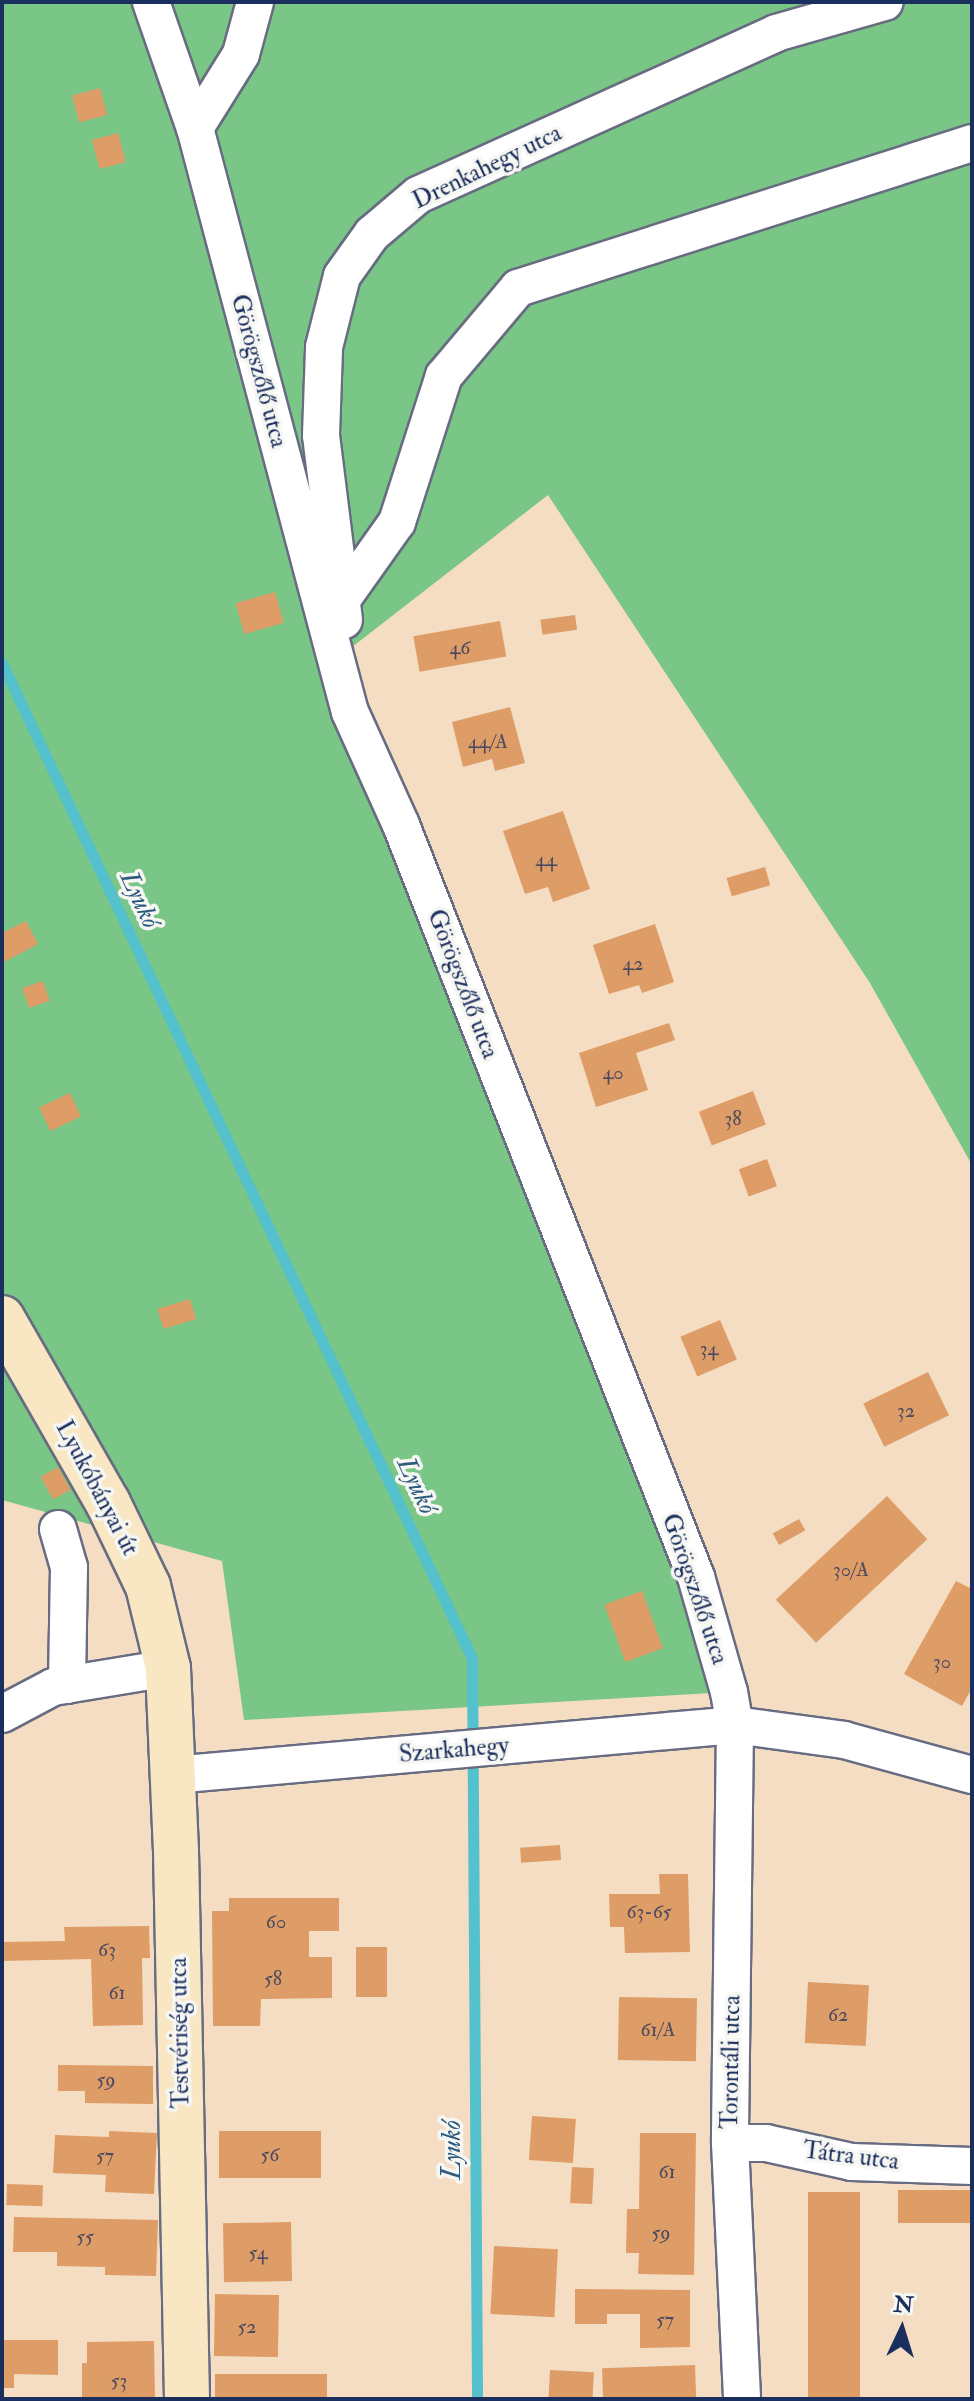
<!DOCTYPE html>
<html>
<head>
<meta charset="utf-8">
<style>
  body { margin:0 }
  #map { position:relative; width:974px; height:2401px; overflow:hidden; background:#f4ddc3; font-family:"IM FELL Double Pica",serif }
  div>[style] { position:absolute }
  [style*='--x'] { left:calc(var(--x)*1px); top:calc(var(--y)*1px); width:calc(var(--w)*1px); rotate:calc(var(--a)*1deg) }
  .green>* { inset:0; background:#79c686 }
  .stream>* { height:11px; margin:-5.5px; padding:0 5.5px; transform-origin:5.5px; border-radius:5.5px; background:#54c1cc }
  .building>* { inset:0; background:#de9c66; transform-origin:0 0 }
  .roads { filter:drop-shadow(2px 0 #676c81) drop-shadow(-2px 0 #676c81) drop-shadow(0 2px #676c81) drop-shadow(0 -2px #676c81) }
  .minor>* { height:36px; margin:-18px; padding:0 18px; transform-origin:18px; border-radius:18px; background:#fff }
  .secondary>* { height:44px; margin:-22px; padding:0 22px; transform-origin:22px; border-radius:22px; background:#f9e7c3 }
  span { translate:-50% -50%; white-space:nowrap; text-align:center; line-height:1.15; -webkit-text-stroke:7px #f6f6f2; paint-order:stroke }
  .number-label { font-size:20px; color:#4c4a60 }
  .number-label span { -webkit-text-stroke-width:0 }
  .street-label { font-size:24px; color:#1b2f5e }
  .water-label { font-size:26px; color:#2c5b7f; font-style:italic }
  .frame { position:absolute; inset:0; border:4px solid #1b2f5e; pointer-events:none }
  .north { position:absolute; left:862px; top:2289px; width:80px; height:80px; -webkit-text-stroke:6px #f6f6f2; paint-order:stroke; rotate:4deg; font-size:22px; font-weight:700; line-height:32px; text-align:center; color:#1b2f5e }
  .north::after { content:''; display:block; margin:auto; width:28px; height:36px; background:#1b2f5e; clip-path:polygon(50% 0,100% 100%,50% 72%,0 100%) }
</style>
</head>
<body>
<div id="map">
  <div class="green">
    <div style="clip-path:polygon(2px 2px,972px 2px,972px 1165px,870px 983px,548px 495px,343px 654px,729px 1692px,244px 1720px,222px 1561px,2px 1500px)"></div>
  </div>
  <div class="stream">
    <div style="--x:2;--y:663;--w:1100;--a:64.72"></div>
    <div style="--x:472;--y:1658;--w:741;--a:89.61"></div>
  </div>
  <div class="building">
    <div style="left:100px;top:88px;width:28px;height:29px;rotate:75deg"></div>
    <div style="left:118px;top:133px;width:30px;height:27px;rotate:75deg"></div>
    <div style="left:275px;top:592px;width:32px;height:41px;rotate:74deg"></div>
    <div style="left:575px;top:615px;width:15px;height:35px;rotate:82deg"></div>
    <div style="left:500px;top:621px;width:36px;height:88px;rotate:80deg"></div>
    <div style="clip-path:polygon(510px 707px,525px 763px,495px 771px,492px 759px,463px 767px,452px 722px)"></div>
    <div style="clip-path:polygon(563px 811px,590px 889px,553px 902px,548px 887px,525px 894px,503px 831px)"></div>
    <div style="left:765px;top:867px;width:19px;height:40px;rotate:74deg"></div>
    <div style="clip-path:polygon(26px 921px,38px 944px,4px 962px,2px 933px)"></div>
    <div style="clip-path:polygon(655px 924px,674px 982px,642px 993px,639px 985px,609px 994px,593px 945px)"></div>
    <div style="left:43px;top:981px;width:21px;height:22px;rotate:71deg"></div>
    <div style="clip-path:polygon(669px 1023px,675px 1040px,636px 1053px,648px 1090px,596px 1107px,579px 1053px)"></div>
    <div style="left:753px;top:1091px;width:36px;height:58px;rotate:69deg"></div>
    <div style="left:70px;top:1093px;width:26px;height:34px;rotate:65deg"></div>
    <div style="left:767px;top:1159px;width:29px;height:30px;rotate:70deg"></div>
    <div style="left:190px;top:1299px;width:21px;height:34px;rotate:73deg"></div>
    <div style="left:720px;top:1320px;width:43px;height:43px;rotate:67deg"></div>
    <div style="left:928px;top:1372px;width:48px;height:72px;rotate:64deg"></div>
    <div style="left:58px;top:1467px;width:26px;height:20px;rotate:61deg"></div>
    <div style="left:887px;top:1496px;width:59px;height:152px;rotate:47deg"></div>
    <div style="left:799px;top:1519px;width:13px;height:30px;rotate:61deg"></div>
    <div style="clip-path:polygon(956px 1581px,972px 1589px,972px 1688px,962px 1706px,904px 1674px)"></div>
    <div style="left:642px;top:1591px;width:61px;height:40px;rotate:70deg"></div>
    <div style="left:560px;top:1845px;width:15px;height:40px;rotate:86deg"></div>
    <div style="clip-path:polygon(659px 1874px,688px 1874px,690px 1952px,625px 1953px,624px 1927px,610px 1927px,609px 1894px,660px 1894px)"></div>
    <div style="clip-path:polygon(229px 1898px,339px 1898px,339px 1931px,309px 1931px,309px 1957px,332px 1957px,332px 1998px,261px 1999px,260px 2026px,213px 2026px,212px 1911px,229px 1911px)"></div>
    <div style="clip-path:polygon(149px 1926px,150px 1958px,142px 1958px,143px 2025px,93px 2026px,91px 1959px,2px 1961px,2px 1942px,65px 1941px,64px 1927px)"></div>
    <div style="left:356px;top:1947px;width:31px;height:50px"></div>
    <div style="left:808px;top:1982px;width:61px;height:61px;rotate:3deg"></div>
    <div style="left:619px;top:1997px;width:78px;height:63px;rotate:1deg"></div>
    <div style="clip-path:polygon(58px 2065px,153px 2066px,153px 2104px,85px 2103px,85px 2091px,58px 2091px)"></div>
    <div style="left:532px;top:2116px;width:44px;height:44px;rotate:4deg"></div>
    <div style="clip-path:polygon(109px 2131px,157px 2133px,154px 2194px,105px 2192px,106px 2175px,53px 2173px,55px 2135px,109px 2137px)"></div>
    <div style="left:219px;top:2131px;width:102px;height:47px"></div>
    <div style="clip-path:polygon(640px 2133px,696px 2133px,694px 2275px,638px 2274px,639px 2253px,626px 2253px,627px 2209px,639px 2209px)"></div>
    <div style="left:572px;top:2167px;width:22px;height:36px;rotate:3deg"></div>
    <div style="left:7px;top:2184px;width:36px;height:21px;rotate:2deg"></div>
    <div style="left:898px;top:2190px;width:74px;height:33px"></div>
    <div style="left:808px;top:2192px;width:52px;height:207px"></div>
    <div style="clip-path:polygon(14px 2217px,158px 2220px,156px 2276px,105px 2275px,105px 2267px,57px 2266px,57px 2252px,13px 2252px)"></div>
    <div style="left:291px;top:2222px;width:59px;height:68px;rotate:89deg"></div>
    <div style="left:494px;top:2246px;width:64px;height:68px;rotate:3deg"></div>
    <div style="clip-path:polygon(575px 2289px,690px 2290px,690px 2347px,640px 2348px,640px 2314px,607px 2314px,607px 2324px,575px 2324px)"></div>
    <div style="left:215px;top:2294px;width:64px;height:62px;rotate:1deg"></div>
    <div style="clip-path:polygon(2px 2340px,58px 2340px,58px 2375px,14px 2374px,14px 2388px,2px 2388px)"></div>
    <div style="clip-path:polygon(154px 2341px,155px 2399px,82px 2397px,82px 2363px,87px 2363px,87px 2342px)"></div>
    <div style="left:695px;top:2365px;width:34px;height:93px;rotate:88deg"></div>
    <div style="left:550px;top:2370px;width:44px;height:29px;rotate:3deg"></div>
    <div style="left:327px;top:2374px;width:25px;height:112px;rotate:90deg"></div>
  </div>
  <div class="roads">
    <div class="minor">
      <div style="--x:151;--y:2;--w:133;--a:70.8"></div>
      <div style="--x:195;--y:128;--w:604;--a:75.14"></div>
      <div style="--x:350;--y:712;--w:124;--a:65.7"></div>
      <div style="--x:401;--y:825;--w:808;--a:68.58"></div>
      <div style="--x:696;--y:1577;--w:120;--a:74"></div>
      <div style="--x:729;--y:1692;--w:34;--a:80"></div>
      <div style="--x:735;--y:1725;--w:418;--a:90.7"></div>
      <div style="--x:730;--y:2143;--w:256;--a:87.3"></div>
      <div style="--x:195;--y:128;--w:87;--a:-58.1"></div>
      <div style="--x:241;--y:54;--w:54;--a:-74.9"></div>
      <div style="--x:343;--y:598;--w:93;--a:-54.6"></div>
      <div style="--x:397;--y:522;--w:153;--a:-72.2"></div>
      <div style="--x:444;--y:376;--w:115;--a:-49.9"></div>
      <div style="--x:518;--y:288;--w:477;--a:-17.7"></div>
      <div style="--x:344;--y:620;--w:186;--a:-97.1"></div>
      <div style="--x:321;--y:435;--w:88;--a:-88"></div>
      <div style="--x:324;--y:347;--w:73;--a:-75.8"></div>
      <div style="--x:342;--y:276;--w:52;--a:-54.5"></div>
      <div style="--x:372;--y:234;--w:60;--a:-40.3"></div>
      <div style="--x:418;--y:195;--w:393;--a:-24.3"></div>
      <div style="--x:776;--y:33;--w:113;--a:-15.9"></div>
      <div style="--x:58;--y:1529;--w:40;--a:74"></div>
      <div style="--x:69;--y:1567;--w:118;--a:91"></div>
      <div style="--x:2;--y:1714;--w:58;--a:-27.9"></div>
      <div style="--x:53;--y:1687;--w:117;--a:-9.4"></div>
      <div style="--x:173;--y:1775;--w:564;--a:-5.08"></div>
      <div style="--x:735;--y:1725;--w:110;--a:7.8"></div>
      <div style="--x:844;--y:1740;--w:133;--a:15.3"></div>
      <div style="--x:730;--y:2143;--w:36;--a:0"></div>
      <div style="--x:766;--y:2143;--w:88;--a:12.5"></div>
      <div style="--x:852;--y:2162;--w:120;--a:1.9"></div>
    </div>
    <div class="secondary">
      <div style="--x:2;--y:1318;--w:213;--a:60.2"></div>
      <div style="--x:108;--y:1503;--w:92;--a:64.3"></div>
      <div style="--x:148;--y:1586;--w:84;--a:76.3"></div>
      <div style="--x:168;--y:1668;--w:183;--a:87.5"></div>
      <div style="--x:176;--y:1851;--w:548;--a:88.85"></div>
    </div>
  </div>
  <div class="number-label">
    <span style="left:460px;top:647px">46</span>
    <span style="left:488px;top:741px">44/A</span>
    <span style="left:546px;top:859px">44</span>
    <span style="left:633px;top:963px">42</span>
    <span style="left:613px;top:1072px">40</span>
    <span style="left:733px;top:1118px">38</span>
    <span style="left:709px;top:1348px">34</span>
    <span style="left:906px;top:1410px">32</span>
    <span style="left:851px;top:1569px">30/A</span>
    <span style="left:942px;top:1661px">30</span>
    <span style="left:649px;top:1911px">63-65</span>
    <span style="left:276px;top:1921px">60</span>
    <span style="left:107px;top:1949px">63</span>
    <span style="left:273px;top:1978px">58</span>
    <span style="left:117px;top:1992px">61</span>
    <span style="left:838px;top:2014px">62</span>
    <span style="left:658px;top:2029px">61/A</span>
    <span style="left:106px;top:2079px">59</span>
    <span style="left:270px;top:2154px">56</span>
    <span style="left:105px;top:2155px">57</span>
    <span style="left:667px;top:2171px">61</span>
    <span style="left:661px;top:2232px">59</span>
    <span style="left:85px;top:2236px">55</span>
    <span style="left:258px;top:2252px">54</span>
    <span style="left:665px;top:2319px">57</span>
    <span style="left:247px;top:2326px">52</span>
    <span style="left:119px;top:2380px">53</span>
  </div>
  <div class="street-label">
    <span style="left:487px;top:167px;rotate:-26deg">Drenkahegy utca</span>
    <span style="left:259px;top:371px;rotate:75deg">Görögszőlő utca</span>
    <span style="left:463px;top:984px;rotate:69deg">Görögszőlő utca</span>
    <span style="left:97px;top:1488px;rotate:62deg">Lyukóbányai út</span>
    <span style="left:695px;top:1589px;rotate:71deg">Görögszőlő utca</span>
    <span style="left:454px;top:1750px;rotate:-5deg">Szarkahegy</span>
    <span style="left:180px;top:2033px;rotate:-91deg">Testvériség utca</span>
    <span style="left:731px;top:2062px;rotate:-89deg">Torontáli utca</span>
    <span style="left:851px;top:2156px;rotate:7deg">Tátra utca</span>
  </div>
  <div class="water-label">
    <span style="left:139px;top:900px;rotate:65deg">Lyukó</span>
    <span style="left:416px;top:1486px;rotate:65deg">Lyukó</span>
    <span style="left:453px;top:2150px;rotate:-90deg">Lyukó</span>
  </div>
  <div class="frame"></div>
  <div class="north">N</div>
</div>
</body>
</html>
